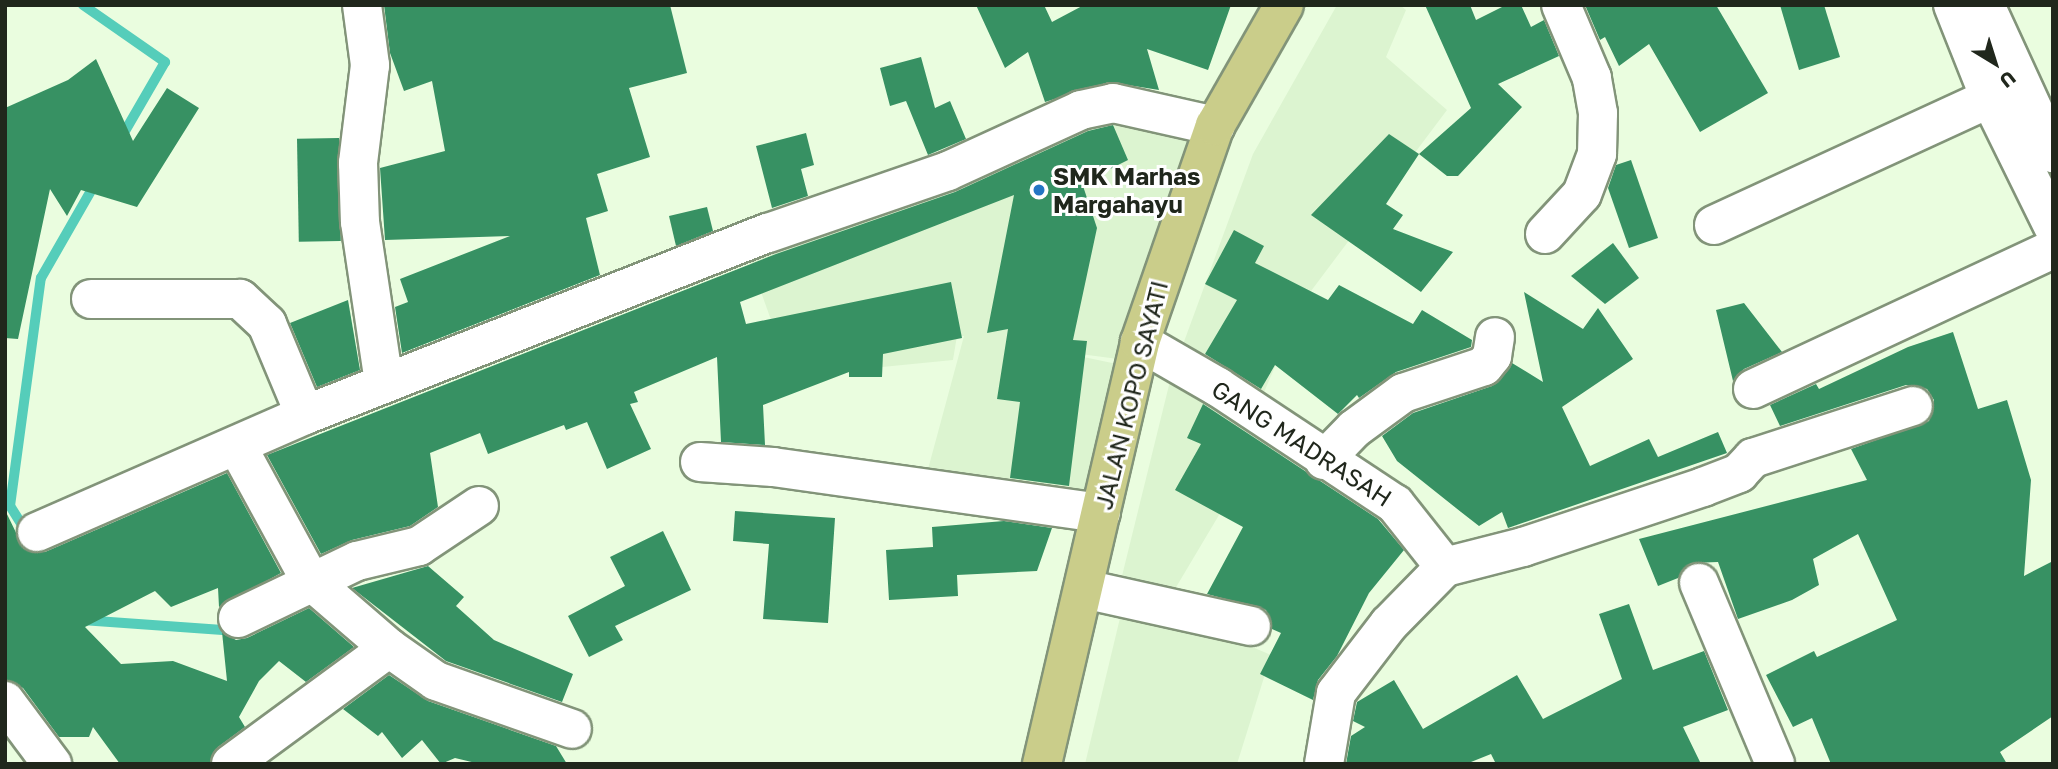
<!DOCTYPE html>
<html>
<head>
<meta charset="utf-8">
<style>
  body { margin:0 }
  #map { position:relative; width:2058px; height:769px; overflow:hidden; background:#eafddf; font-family:"Golos Text",sans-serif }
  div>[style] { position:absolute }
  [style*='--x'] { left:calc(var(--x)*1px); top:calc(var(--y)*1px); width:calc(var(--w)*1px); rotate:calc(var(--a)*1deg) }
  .built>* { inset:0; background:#dcf4d0 }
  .stream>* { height:10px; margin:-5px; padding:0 5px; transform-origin:5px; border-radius:5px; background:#55cdba }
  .building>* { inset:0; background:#379163; transform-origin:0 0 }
  .roads { filter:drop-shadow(2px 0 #829479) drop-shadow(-2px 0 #829479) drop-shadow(0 2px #829479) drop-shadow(0 -2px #829479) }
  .minor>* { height:38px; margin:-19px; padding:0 19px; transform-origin:19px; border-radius:19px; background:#fff }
  .major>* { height:38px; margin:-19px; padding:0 19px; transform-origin:19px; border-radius:19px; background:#cacd8a }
  .dots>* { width:19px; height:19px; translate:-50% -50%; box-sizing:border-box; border:4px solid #fff; border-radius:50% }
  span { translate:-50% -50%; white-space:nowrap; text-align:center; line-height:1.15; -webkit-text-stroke:6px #fff; paint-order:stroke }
  .poi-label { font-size:24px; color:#20271c; font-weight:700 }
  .left { translate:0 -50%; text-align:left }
  .street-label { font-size:24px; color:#20271c }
  .frame { position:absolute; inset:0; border:7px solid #20271c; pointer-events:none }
  .north { position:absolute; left:1960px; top:28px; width:70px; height:70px; -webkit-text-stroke:5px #fff; paint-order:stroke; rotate:142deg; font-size:19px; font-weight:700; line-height:28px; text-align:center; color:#20271c }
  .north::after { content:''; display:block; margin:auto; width:24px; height:32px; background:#20271c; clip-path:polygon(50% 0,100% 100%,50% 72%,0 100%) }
</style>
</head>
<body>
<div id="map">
  <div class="built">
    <div style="clip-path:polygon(1337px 5px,1400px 5px,1406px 10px,1386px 57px,1447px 110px,1302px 303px,1251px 423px,1287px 448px,1246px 517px,1222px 510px,1172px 594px,1121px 580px,1171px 377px,1253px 154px)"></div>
    <div style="clip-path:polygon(1141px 111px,1196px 118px,1118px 359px,1050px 350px,1117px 364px,1085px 503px,924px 484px,964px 336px,957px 336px,953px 360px,791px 376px,745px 247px,1068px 132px)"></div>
    <div style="clip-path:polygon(1126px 593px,1271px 655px,1237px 764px,1085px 764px)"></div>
  </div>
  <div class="stream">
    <div style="--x:83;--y:5;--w:100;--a:34.8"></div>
    <div style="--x:165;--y:62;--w:88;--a:120.1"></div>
    <div style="--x:27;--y:533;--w:32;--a:-122"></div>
    <div style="--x:10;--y:506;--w:230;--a:-82.3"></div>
    <div style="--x:41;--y:278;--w:111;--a:-60.2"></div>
    <div style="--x:82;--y:620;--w:141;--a:4.1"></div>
  </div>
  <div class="building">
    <div style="clip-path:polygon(384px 5px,670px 5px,687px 73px,629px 88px,650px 157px,597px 174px,608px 211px,586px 218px,600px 275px,402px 353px,395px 307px,408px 302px,400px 279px,510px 236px,385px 240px,380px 168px,445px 151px,432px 81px,404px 91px,390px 53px)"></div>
    <div style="clip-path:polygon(976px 5px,1044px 5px,1052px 22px,1084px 5px,1231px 5px,1208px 70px,1147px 49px,1159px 90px,1109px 82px,1045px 102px,1028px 52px,1005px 68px)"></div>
    <div style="clip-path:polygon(1425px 5px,1470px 5px,1476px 20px,1506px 5px,1521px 5px,1531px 27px,1544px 20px,1559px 56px,1498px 84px,1522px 107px,1458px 176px,1447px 176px,1419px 154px,1471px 108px)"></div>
    <div style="clip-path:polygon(1585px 5px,1716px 5px,1768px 93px,1700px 132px,1649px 44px,1619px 66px,1605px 37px,1600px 40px)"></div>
    <div style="clip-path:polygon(1780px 5px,1824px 5px,1840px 57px,1799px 70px)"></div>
    <div style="clip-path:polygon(921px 57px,935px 108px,950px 101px,966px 139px,928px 155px,906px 101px,890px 106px,880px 68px)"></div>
    <div style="clip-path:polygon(96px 59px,133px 141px,167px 88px,199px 108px,137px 207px,81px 190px,67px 216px,50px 189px,18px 339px,5px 338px,5px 108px,68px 80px)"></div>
    <div style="clip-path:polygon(1113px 125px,1128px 160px,1082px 183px,1097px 228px,1073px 340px,1087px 341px,1069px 486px,1010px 478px,1020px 402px,997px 399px,1008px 329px,987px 333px,1014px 195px,740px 302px,746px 324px,951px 282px,962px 338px,883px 354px,882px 377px,849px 377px,849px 372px,763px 405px,765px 445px,721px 442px,717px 357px,634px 392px,638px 402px,630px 404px,651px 449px,607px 469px,587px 422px,566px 430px,564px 425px,488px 454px,480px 433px,430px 453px,438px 507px,410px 526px,352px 540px,321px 554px,267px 455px,776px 254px,955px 192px,1088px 131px)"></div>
    <div style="clip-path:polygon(806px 133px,814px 165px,801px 169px,808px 196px,772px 208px,756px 146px)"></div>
    <div style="clip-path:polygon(1389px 134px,1419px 154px,1386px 204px,1403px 215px,1393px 229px,1453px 252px,1421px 292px,1311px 215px)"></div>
    <div style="left:339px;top:138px;width:103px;height:42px;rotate:89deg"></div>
    <div style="clip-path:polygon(1631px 160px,1658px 238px,1629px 248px,1608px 188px,1616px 165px)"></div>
    <div style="clip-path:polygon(707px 207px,713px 231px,676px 246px,669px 216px)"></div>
    <div style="clip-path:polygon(1234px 230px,1264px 246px,1255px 263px,1328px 300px,1339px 285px,1413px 324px,1422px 310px,1472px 340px,1471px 347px,1396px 372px,1359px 398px,1357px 395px,1338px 414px,1275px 365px,1261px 389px,1205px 354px,1237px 300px,1205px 284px)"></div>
    <div style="clip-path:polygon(1613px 243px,1639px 278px,1605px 304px,1571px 276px)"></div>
    <div style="clip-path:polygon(1524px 292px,1583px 329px,1598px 308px,1633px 359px,1562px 407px,1590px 466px,1649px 439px,1658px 457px,1718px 432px,1727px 453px,1508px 528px,1502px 512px,1479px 526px,1461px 512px,1397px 461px,1382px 436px,1413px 413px,1492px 386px,1512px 363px,1543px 382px)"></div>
    <div style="clip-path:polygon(348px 300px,360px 370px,317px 387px,290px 323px)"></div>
    <div style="clip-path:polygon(1744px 303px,1782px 352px,1744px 369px,1733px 381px,1716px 310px)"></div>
    <div style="clip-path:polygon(1953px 332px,1978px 409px,2007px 400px,2031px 480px,2024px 576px,2053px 561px,2053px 716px,2000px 752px,2007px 764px,1831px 764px,1812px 718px,1793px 727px,1766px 675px,1814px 651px,1817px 657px,1897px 620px,1858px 534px,1813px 559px,1819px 585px,1792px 600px,1738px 619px,1718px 562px,1691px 563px,1678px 578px,1658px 586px,1639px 539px,1867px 480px,1851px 449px,1929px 421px,1934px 400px,1927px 389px,1906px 385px,1780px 426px,1770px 405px,1816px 384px,1819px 389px,1908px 347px)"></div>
    <div style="clip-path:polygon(1203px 404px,1378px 519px,1404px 550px,1369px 593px,1337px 656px,1318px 680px,1313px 700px,1260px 674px,1281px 633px,1272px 629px,1266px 610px,1207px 594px,1243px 527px,1175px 490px,1201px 444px,1187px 438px)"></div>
    <div style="clip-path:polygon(227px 473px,281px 573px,219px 607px,218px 588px,171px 607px,155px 591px,85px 627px,121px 664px,173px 661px,227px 681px,222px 632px,236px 640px,247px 638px,309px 608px,354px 647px,306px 682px,279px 661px,259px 681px,239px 717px,245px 727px,218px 747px,210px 764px,120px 764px,93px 727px,89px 737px,59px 737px,23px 688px,5px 680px,5px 510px,24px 549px,45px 552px)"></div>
    <div style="clip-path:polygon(735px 511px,835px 518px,828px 623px,763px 619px,769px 544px,733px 541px)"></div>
    <div style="clip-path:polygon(1004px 521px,1052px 528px,1037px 571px,957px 575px,958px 596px,889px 600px,886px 550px,933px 547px,932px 527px)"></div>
    <div style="clip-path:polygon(663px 531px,691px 590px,615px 626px,623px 640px,589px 657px,568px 616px,625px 586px,610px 557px)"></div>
    <div style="clip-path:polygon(428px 566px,464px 597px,456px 606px,494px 640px,573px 674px,562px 702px,446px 661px,352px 588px)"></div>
    <div style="clip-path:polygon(1629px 604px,1653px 670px,1704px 651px,1728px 710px,1683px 727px,1701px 764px,1496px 764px,1491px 754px,1466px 764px,1346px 764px,1351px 736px,1365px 727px,1353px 721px,1357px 702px,1394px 680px,1423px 729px,1517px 675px,1543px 719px,1622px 679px,1599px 614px)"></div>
    <div style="clip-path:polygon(389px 675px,428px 701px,556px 746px,567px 764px,480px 764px,455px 758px,441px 764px,422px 740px,402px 758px,382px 732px,378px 736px,343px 709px)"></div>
  </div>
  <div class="roads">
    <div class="minor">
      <div style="--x:362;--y:5;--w:61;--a:82.4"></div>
      <div style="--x:370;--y:65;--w:99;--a:97"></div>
      <div style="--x:358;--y:163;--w:59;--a:88.1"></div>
      <div style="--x:360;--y:222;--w:163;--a:81.5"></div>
      <div style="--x:1953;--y:5;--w:100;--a:68.3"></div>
      <div style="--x:1990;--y:98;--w:143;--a:63.8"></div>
      <div style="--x:1985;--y:5;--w:163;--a:65.3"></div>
      <div style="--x:1714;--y:225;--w:304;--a:-24.7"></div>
      <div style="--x:1545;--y:234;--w:54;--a:-47.2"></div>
      <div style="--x:1582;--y:194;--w:43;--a:-69.4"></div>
      <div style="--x:1597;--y:154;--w:41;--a:-88.6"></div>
      <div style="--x:1598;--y:113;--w:36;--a:-100"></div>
      <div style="--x:1592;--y:78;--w:79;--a:-113"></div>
      <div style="--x:1140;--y:342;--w:90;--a:30"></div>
      <div style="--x:1218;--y:387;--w:212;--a:33.5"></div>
      <div style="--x:1395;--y:504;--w:80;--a:51.6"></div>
      <div style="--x:1753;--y:389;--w:331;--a:-25"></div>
      <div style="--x:305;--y:415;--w:497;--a:-21.5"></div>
      <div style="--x:768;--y:233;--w:190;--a:-19"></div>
      <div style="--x:948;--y:171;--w:146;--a:-24.6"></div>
      <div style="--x:1081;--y:110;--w:33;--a:-12"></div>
      <div style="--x:1113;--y:103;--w:105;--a:12.7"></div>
      <div style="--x:237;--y:446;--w:153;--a:61.4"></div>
      <div style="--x:310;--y:580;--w:104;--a:40.7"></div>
      <div style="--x:389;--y:648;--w:57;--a:35.1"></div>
      <div style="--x:436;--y:681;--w:144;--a:19.4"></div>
      <div style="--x:1324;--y:460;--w:43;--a:-45.9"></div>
      <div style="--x:1354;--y:429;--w:61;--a:-36.3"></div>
      <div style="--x:1403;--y:393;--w:85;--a:-18.4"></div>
      <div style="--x:1484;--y:366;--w:13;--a:-51"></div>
      <div style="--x:1492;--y:356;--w:19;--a:-81"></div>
      <div style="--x:700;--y:462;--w:73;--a:3.9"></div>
      <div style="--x:773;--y:467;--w:331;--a:8"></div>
      <div style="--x:37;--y:532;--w:292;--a:-23.6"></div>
      <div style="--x:305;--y:415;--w:99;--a:-112.7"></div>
      <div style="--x:267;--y:324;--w:37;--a:-137"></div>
      <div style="--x:240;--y:299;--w:149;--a:180"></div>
      <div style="--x:1699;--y:583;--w:196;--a:67.2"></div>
      <div style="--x:1084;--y:589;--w:171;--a:12.5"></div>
      <div style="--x:238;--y:618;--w:132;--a:-25.6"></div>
      <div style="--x:357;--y:561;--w:64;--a:-13.6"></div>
      <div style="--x:419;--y:546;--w:72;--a:-33.7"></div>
      <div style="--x:5;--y:701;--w:79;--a:53.3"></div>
      <div style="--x:231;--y:764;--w:196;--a:-36.3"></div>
      <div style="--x:1324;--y:764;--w:72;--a:-80.4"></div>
      <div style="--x:1336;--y:693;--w:87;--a:-52.5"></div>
      <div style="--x:1389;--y:624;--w:80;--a:-45.5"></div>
      <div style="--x:1445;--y:567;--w:81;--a:-14.4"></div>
      <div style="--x:1523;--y:547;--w:190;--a:-18.4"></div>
      <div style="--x:1703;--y:487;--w:39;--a:-21"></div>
      <div style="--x:1739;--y:473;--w:21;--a:-47"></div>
      <div style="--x:1753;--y:458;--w:168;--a:-18"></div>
    </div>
    <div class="major">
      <div style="--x:1042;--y:764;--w:433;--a:-76.9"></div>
      <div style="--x:1140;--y:342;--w:229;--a:-70.9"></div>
      <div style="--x:1215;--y:126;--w:139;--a:-60.3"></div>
    </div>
  </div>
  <div class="dots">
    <div style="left:1039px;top:190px;background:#2476c4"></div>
  </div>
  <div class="poi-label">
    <span class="left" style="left:1053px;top:190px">SMK Marhas<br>Margahayu</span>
  </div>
  <div class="street-label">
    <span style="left:1131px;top:395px;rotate:-76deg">JALAN KOPO SAYATI</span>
    <span style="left:1302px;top:443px;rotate:33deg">GANG MADRASAH</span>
  </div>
  <div class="frame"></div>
  <div class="north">U</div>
</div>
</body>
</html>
